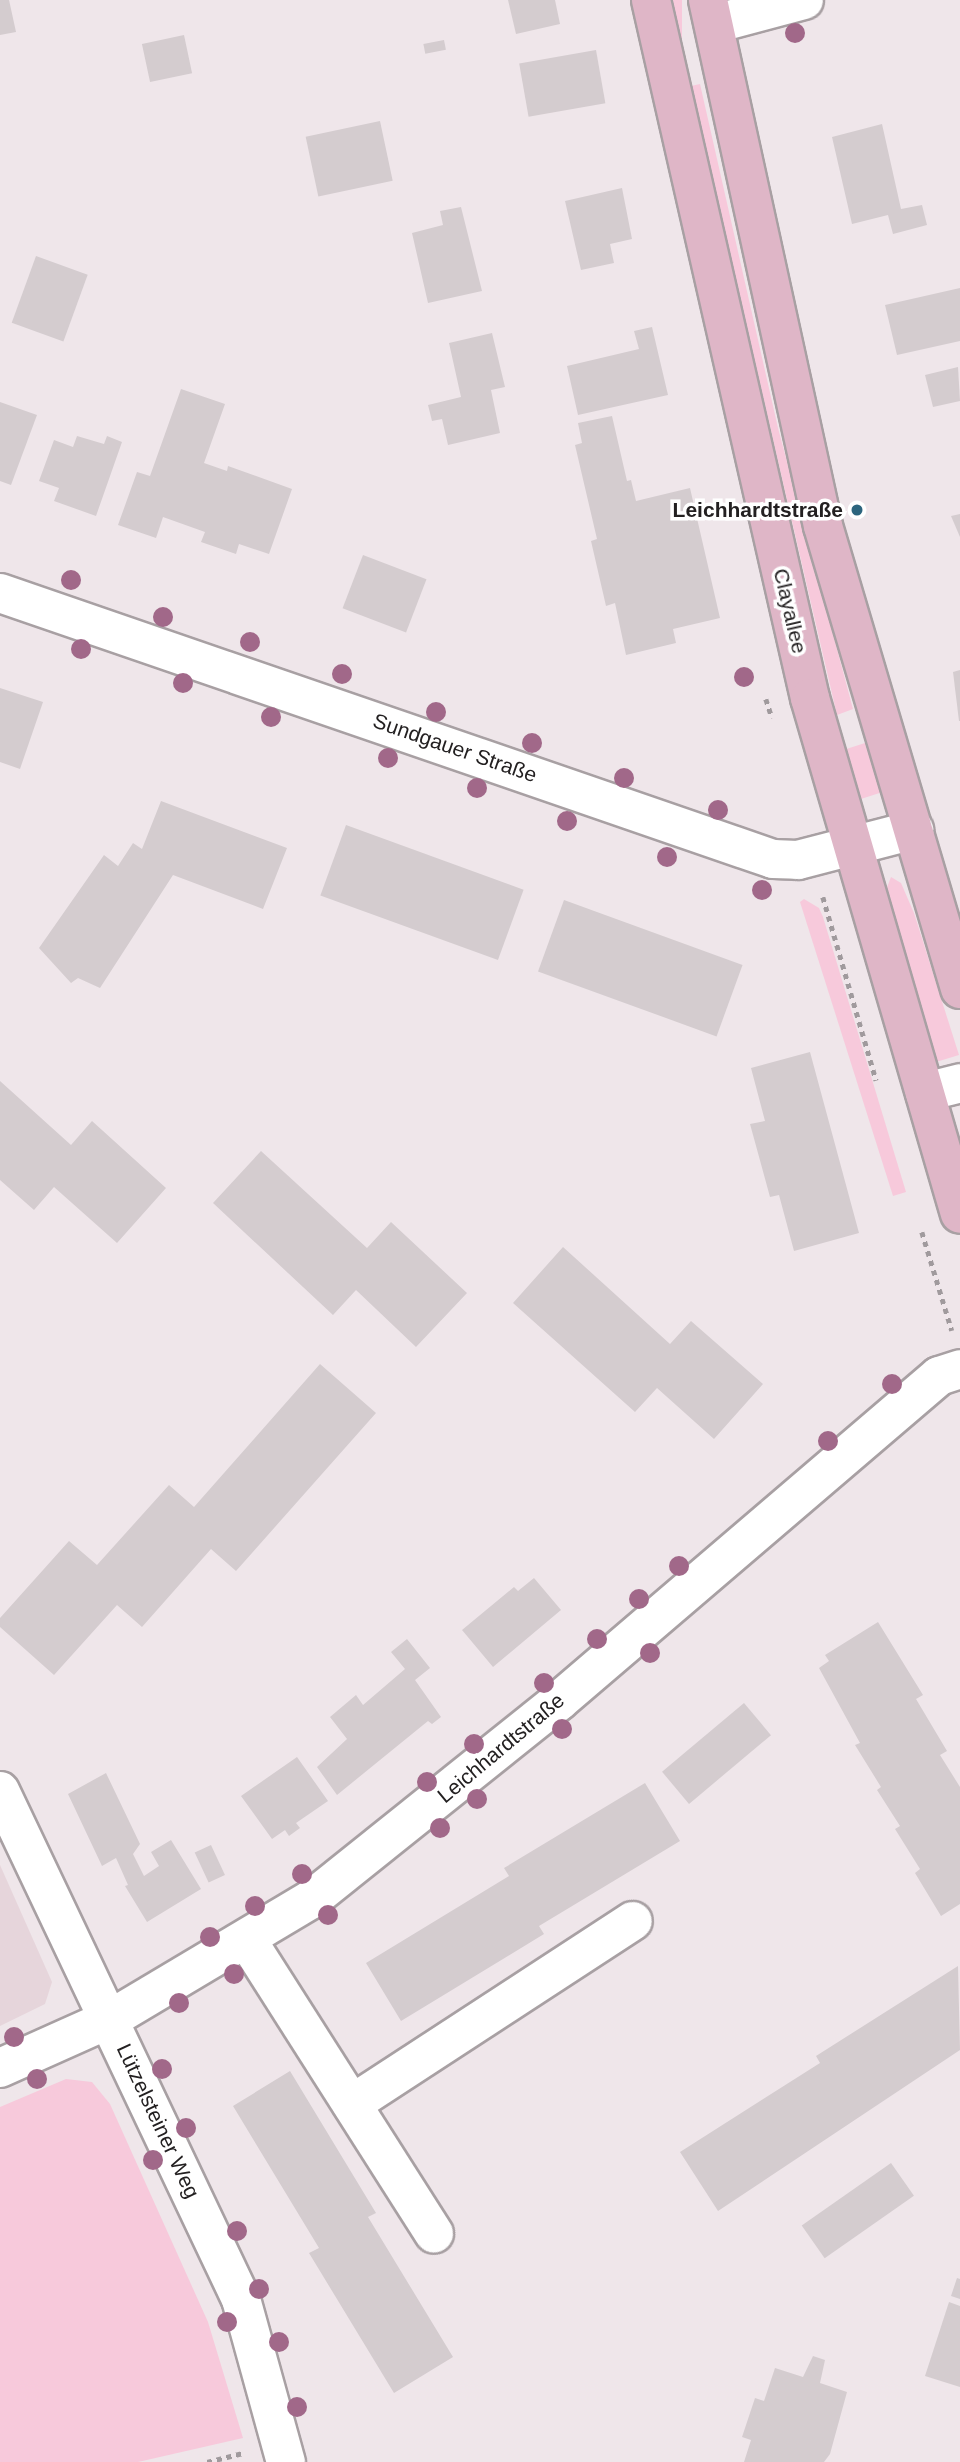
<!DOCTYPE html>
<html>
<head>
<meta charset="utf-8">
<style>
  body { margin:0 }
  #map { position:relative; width:960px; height:2462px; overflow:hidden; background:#efe6ea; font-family:Helvetica,sans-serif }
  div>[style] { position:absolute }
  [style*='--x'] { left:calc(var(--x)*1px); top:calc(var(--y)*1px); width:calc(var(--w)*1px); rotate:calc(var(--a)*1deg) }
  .built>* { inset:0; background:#e6d5db }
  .green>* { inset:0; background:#f7c9db; transform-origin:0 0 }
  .building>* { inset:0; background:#d4cccf; transform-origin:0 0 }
  .path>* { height:4.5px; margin-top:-2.25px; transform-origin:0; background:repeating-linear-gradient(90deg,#a09a9d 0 5px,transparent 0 10px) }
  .roads { filter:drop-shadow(2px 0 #a8a0a3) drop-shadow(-2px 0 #a8a0a3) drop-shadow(0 2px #a8a0a3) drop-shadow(0 -2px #a8a0a3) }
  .minor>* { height:38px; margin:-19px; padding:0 19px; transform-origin:19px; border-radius:19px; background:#fff }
  .major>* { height:38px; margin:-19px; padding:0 19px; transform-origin:19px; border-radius:19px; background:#dfb6c7 }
  .trees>* { width:20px; height:20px; margin:-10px; border-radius:50%; background:#a16889 }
  .dots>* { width:19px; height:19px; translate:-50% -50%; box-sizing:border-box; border:4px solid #fff; border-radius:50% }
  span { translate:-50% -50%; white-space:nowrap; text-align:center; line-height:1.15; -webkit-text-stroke:7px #fff; paint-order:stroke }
  .poi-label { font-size:21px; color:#232021; font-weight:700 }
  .right { translate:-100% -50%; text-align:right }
  .street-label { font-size:21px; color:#232021 }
</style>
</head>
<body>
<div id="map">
  <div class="built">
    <div style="clip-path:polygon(0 1865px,52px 1982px,45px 2004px,0 2026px)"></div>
  </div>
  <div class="green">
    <div style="left:673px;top:0;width:9px;height:65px"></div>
    <div style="clip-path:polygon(700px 84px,778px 428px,853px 709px,837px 715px,691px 86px)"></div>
    <div style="left:865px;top:743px;width:52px;height:22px;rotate:72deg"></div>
    <div style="clip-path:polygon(891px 877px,901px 883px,914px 913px,959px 1055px,936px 1062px,886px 890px)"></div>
    <div style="clip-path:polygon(804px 899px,819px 908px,823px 917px,906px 1192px,893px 1196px,800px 902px)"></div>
    <div style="clip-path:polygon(66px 2079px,92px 2082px,110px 2104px,208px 2322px,243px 2438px,138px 2462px,0 2462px,0 2107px)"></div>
  </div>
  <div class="building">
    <div style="clip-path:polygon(0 0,9px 0,16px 32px,0 35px)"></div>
    <div style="clip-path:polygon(508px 0,555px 0,560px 24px,516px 34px)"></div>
    <div style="left:184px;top:35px;width:39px;height:43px;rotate:78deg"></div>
    <div style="left:444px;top:40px;width:10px;height:21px;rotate:79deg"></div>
    <div style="left:596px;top:50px;width:54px;height:78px;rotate:80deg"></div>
    <div style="left:380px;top:121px;width:61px;height:76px;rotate:78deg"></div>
    <div style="clip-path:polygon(882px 124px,901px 209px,922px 205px,927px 225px,893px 234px,888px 215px,852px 224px,832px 137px)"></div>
    <div style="clip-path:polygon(622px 188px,632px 239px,610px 244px,614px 263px,581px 270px,565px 201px)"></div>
    <div style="clip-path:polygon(461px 207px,482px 291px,428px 303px,412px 233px,443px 225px,440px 211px)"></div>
    <div style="left:36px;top:256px;width:55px;height:71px;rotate:20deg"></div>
    <div style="clip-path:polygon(960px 288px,960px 341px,897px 355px,885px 305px)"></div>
    <div style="clip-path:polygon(652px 327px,668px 395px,578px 415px,567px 366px,639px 349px,634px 331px)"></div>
    <div style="clip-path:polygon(492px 333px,505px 387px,491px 390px,500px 433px,448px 445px,442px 419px,432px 421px,428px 405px,461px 397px,449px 343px)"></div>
    <div style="clip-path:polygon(958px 367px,960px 401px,933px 407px,925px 375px)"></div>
    <div style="clip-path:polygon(181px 389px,225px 404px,204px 463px,227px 471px,228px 466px,292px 489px,269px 554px,239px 544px,236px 554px,201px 542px,205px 532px,163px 517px,156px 538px,118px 525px,137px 472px,150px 476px)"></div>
    <div style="clip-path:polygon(0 402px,37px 415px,11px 485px,0 481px)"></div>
    <div style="clip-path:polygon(612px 416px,627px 481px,631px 480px,636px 501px,690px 488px,720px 618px,673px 629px,676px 643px,626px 655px,615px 603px,606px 606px,591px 541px,597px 539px,575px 445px,582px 443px,578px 423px)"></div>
    <div style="clip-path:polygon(77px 436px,104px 444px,107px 436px,122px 442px,96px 516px,54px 501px,59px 488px,39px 481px,54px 440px,73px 447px)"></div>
    <div style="clip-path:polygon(960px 514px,960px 537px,951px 516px)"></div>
    <div style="left:363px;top:555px;width:68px;height:57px;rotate:21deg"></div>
    <div style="clip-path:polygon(960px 670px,960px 721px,959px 721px,953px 672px)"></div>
    <div style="clip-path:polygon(0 688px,43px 702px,20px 769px,0 762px)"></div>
    <div style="clip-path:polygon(161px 801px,287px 848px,263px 909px,173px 875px,100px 988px,78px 978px,71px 983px,39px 948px,104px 855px,118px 866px,133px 843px,142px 849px)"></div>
    <div style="left:346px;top:825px;width:189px;height:75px;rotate:20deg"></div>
    <div style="left:564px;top:900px;width:190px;height:76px;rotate:20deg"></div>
    <div style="clip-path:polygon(810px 1052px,859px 1233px,794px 1251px,779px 1195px,770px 1197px,750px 1124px,765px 1121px,751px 1068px)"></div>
    <div style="clip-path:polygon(0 1081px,71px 1145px,92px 1121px,166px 1188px,117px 1243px,54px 1187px,34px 1210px,0 1180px)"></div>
    <div style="clip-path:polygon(261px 1151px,367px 1248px,391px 1222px,467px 1293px,416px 1347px,356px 1290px,333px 1315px,213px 1203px)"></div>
    <div style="clip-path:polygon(563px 1247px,670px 1344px,691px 1321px,763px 1384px,714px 1439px,657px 1388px,635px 1412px,513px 1303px)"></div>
    <div style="clip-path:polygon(320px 1364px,376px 1413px,236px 1571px,211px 1549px,142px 1627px,117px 1605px,54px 1675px,0 1627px,0 1618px,69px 1541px,97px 1565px,169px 1485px,194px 1507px)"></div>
    <div style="clip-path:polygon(534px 1578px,561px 1610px,493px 1667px,462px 1630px,514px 1587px,518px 1591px)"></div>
    <div style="clip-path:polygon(878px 1622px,923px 1695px,916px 1699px,947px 1751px,940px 1755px,960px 1787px,960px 1904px,941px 1916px,915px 1873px,920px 1869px,895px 1829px,900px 1826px,877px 1790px,881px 1787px,855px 1745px,860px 1743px,819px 1668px,829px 1661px,825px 1655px)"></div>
    <div style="clip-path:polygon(407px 1639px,430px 1668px,415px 1680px,441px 1717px,432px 1724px,428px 1721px,337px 1795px,317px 1767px,347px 1739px,330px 1717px,356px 1695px,363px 1705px,405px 1669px,391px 1652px)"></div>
    <div style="left:744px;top:1703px;width:42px;height:107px;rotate:50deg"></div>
    <div style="clip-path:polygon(297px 1757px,328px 1801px,296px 1823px,300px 1828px,289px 1836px,285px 1830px,272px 1839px,241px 1796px)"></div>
    <div style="clip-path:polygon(106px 1773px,140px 1844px,133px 1854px,144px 1876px,159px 1866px,151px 1852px,171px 1840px,201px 1889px,147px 1922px,125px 1886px,128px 1885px,116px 1858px,102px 1866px,68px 1794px)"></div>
    <div style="clip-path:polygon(645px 1783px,680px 1841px,539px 1926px,544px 1934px,401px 2021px,366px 1963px,509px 1876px,504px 1868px)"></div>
    <div style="left:211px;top:1845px;width:33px;height:18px;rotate:65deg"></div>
    <div style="clip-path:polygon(958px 1966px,960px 2050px,718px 2211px,680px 2152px,820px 2063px,816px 2056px)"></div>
    <div style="clip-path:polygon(290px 2071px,376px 2213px,368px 2217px,453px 2357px,394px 2393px,309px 2253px,319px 2248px,233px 2106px)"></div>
    <div style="left:891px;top:2163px;width:40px;height:109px;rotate:55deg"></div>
    <div style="clip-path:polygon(957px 2278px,960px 2279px,960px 2299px,951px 2296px)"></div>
    <div style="clip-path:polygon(949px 2302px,960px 2306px,960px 2387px,925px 2376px)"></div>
    <div style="clip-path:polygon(813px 2356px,825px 2360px,820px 2383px,847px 2392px,830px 2454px,824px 2462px,744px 2462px,751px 2440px,742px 2437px,755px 2398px,764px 2401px,775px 2368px,803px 2377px)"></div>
  </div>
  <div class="path">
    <div style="--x:766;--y:699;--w:20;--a:72"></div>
    <div style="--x:823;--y:897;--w:191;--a:73.8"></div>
    <div style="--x:922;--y:1232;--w:103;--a:73.1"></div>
    <div style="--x:207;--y:2462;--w:38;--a:-14"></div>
  </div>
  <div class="roads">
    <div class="minor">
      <div style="--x:714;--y:24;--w:93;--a:-14.9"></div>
      <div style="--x:0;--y:593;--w:817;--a:18.99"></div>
      <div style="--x:773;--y:859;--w:25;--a:2"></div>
      <div style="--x:798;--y:860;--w:120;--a:-14.5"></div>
      <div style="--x:925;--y:1092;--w:36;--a:-14"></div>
      <div style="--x:0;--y:1791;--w:562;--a:64.62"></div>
      <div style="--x:241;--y:2299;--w:169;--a:74.6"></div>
      <div style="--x:247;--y:1940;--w:348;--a:57.5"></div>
      <div style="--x:0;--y:2068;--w:123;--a:-24.1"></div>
      <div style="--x:112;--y:2018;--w:233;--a:-30.8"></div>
      <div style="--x:312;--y:1899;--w:317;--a:-38.7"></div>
      <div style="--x:559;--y:1701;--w:500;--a:-40.54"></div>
      <div style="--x:939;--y:1376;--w:22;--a:-18"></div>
      <div style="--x:352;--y:2104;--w:335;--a:-33.1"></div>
    </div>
    <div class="major">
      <div style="--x:651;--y:0;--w:716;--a:77.17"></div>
      <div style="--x:810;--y:698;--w:537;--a:73.79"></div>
      <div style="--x:708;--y:0;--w:538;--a:77.67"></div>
      <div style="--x:823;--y:526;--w:483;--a:73.5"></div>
    </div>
  </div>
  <div class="trees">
    <div style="left:795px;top:33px"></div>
    <div style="left:71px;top:580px"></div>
    <div style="left:163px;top:617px"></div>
    <div style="left:250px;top:642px"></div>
    <div style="left:81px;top:649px"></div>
    <div style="left:342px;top:674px"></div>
    <div style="left:744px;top:677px"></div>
    <div style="left:183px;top:683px"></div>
    <div style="left:436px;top:712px"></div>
    <div style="left:271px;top:717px"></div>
    <div style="left:532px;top:743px"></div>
    <div style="left:388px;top:758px"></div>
    <div style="left:624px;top:778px"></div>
    <div style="left:477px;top:788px"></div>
    <div style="left:718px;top:810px"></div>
    <div style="left:567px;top:821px"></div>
    <div style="left:667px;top:857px"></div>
    <div style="left:762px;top:890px"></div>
    <div style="left:892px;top:1384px"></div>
    <div style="left:828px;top:1441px"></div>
    <div style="left:679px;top:1566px"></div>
    <div style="left:639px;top:1599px"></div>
    <div style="left:597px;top:1639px"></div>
    <div style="left:650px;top:1653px"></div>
    <div style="left:544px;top:1683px"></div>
    <div style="left:562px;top:1729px"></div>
    <div style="left:474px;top:1744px"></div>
    <div style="left:427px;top:1782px"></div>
    <div style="left:477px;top:1799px"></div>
    <div style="left:440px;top:1828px"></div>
    <div style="left:302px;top:1874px"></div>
    <div style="left:255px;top:1906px"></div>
    <div style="left:328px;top:1915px"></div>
    <div style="left:210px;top:1937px"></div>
    <div style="left:234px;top:1974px"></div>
    <div style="left:179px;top:2003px"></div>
    <div style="left:14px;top:2037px"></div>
    <div style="left:162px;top:2069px"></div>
    <div style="left:37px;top:2079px"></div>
    <div style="left:186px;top:2128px"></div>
    <div style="left:153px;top:2160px"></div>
    <div style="left:237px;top:2231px"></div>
    <div style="left:259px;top:2289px"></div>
    <div style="left:227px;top:2322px"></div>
    <div style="left:279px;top:2342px"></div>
    <div style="left:297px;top:2407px"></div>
  </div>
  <div class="dots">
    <div style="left:857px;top:510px;background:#2c657e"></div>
  </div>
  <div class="poi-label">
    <span class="right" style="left:843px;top:510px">Leichhardtstraße</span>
  </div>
  <div class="street-label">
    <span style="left:790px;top:611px;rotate:77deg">Clayallee</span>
    <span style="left:455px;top:748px;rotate:19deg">Sundgauer Straße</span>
    <span style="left:501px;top:1748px;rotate:-40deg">Leichhardtstraße</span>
    <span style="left:158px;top:2121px;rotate:65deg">Lützelsteiner Weg</span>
  </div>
</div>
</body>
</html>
